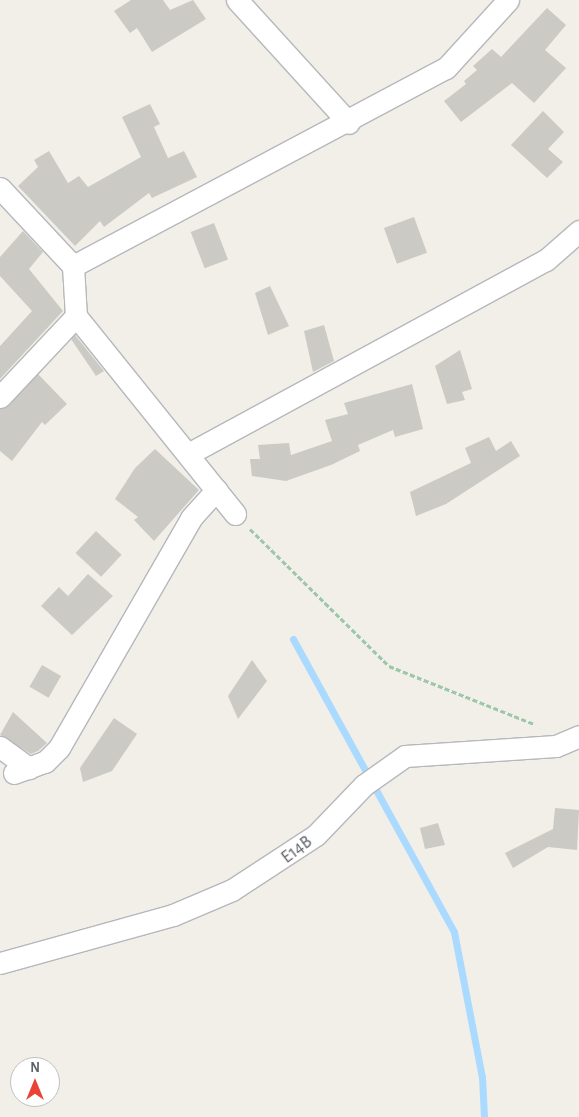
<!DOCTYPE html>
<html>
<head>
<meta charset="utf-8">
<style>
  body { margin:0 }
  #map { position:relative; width:579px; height:1117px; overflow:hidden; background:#f1efe8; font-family:"Alegreya Sans",sans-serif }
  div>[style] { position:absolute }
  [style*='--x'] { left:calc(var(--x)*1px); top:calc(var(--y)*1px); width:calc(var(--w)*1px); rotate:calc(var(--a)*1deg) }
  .stream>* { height:7px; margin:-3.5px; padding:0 3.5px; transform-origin:3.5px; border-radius:3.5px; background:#aadaff }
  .building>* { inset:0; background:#cccac5; transform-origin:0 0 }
  .path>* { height:3px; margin-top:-1.5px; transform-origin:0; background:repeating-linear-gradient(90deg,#9cc7a9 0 5px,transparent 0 7.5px) }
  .roads { filter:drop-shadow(1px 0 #b5b8bc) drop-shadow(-1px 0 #b5b8bc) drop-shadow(0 1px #b5b8bc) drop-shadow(0 -1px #b5b8bc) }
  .street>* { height:21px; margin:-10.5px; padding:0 10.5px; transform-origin:10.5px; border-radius:10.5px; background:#fff }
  span { translate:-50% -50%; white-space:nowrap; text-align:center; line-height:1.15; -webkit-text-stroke:4px #fff; paint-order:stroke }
  .street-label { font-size:18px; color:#5f6368 }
  .north { position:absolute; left:10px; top:1057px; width:50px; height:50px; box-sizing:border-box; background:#fff; border:1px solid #bfc1c3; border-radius:50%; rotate:0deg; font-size:14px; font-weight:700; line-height:20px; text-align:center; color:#5f6368 }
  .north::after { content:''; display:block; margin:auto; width:18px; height:22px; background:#ea4335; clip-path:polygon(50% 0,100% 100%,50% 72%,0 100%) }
</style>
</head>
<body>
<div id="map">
  <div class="stream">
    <div style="--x:293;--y:639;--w:334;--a:61.2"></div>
    <div style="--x:454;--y:932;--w:148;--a:79.1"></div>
    <div style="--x:482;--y:1077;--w:40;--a:87.1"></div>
  </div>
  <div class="building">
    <div style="clip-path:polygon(131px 0,163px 0,170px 10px,193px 0,206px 19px,152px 52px,137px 28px,130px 33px,114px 11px)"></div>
    <div style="clip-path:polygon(547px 8px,566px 25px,545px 50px,566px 68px,534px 103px,512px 83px,461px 122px,444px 101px,466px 84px,464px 81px,477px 70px,473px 66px,492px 49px,501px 57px)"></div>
    <div style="clip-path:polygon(150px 104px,160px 124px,154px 127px,168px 158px,184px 151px,197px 177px,152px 198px,149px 193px,104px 227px,100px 221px,75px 246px,18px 186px,38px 167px,34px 160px,49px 151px,68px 183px,79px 176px,88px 187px,141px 157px,122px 117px)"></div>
    <div style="clip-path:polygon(543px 111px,564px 132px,548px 149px,563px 162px,547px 178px,511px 145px)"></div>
    <div style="left:414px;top:217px;width:38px;height:32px;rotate:70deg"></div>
    <div style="left:214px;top:223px;width:39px;height:25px;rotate:69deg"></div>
    <div style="clip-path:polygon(23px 231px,43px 252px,29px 269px,63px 311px,0 379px,0 346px,32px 311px,0 276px,0 257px)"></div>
    <div style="clip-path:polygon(270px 286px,289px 326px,268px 335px,255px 293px)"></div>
    <div style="clip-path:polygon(324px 325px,334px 361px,313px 372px,304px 331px)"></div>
    <div style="clip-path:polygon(75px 335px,104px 371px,96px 376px,71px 339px)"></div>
    <div style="clip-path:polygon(460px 350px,472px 389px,462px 392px,465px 400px,447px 404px,435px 366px)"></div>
    <div style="clip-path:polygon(38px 374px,67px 404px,45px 425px,42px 422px,12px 461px,0 451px,0 409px)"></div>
    <div style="clip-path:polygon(412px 384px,423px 429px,395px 437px,393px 430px,358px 445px,360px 451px,331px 465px,286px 481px,252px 476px,250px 459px,260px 459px,258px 445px,289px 443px,291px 455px,332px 441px,325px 420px,348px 414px,344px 403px)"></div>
    <div style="clip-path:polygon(489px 437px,496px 451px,511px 441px,520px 456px,446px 504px,416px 516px,410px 492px,471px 463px,465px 448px)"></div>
    <div style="clip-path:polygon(155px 449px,199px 490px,154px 541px,134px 520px,138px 517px,115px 499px,135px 468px)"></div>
    <div style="left:96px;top:531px;width:35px;height:30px;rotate:43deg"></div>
    <div style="clip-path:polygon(88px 574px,113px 596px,72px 635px,41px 606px,59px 587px,68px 596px)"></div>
    <div style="clip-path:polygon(252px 660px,267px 681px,238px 719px,228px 696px)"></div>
    <div style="left:42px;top:665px;width:22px;height:25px;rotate:30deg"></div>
    <div style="clip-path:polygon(13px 712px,47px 743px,38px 751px,31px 754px,0 735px)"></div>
    <div style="clip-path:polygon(114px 718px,137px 734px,112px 771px,83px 782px,80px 768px)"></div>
    <div style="clip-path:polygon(555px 808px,579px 810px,577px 850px,548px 847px,513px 868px,505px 853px,553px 829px)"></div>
    <div style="clip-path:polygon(438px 823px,445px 845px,425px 849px,420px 828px)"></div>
  </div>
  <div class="path">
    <div style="--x:250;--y:529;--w:195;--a:44.6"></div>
    <div style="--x:389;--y:666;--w:156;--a:21.8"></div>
  </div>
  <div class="roads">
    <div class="street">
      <div style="--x:237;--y:0;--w:166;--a:47.7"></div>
      <div style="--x:0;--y:188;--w:107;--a:46.9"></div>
      <div style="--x:73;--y:266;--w:50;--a:86.6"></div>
      <div style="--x:76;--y:316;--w:254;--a:51.2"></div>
      <div style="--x:73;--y:266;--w:422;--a:-28"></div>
      <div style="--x:446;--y:68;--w:92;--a:-47.6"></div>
      <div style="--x:0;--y:397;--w:111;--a:-46.8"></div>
      <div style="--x:190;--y:453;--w:405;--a:-28.5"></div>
      <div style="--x:546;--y:260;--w:44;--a:-41.3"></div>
      <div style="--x:0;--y:747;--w:36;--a:36"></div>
      <div style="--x:14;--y:773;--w:33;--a:-20"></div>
      <div style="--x:45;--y:762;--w:20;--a:-45"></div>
      <div style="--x:59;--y:748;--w:265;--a:-60.1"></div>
      <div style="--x:191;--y:518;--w:38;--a:-48"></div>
      <div style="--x:0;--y:963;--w:180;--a:-15.5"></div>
      <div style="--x:173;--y:915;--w:64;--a:-23"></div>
      <div style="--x:232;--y:890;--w:100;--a:-33.2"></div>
      <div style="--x:316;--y:835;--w:69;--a:-46.2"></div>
      <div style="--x:364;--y:785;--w:50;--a:-35.3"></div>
      <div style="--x:405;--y:756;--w:151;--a:-3.8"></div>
      <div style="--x:556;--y:746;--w:25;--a:-23"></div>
    </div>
  </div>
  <div class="street-label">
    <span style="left:297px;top:850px;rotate:-37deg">E14B</span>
  </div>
  <div class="north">N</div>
</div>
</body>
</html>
